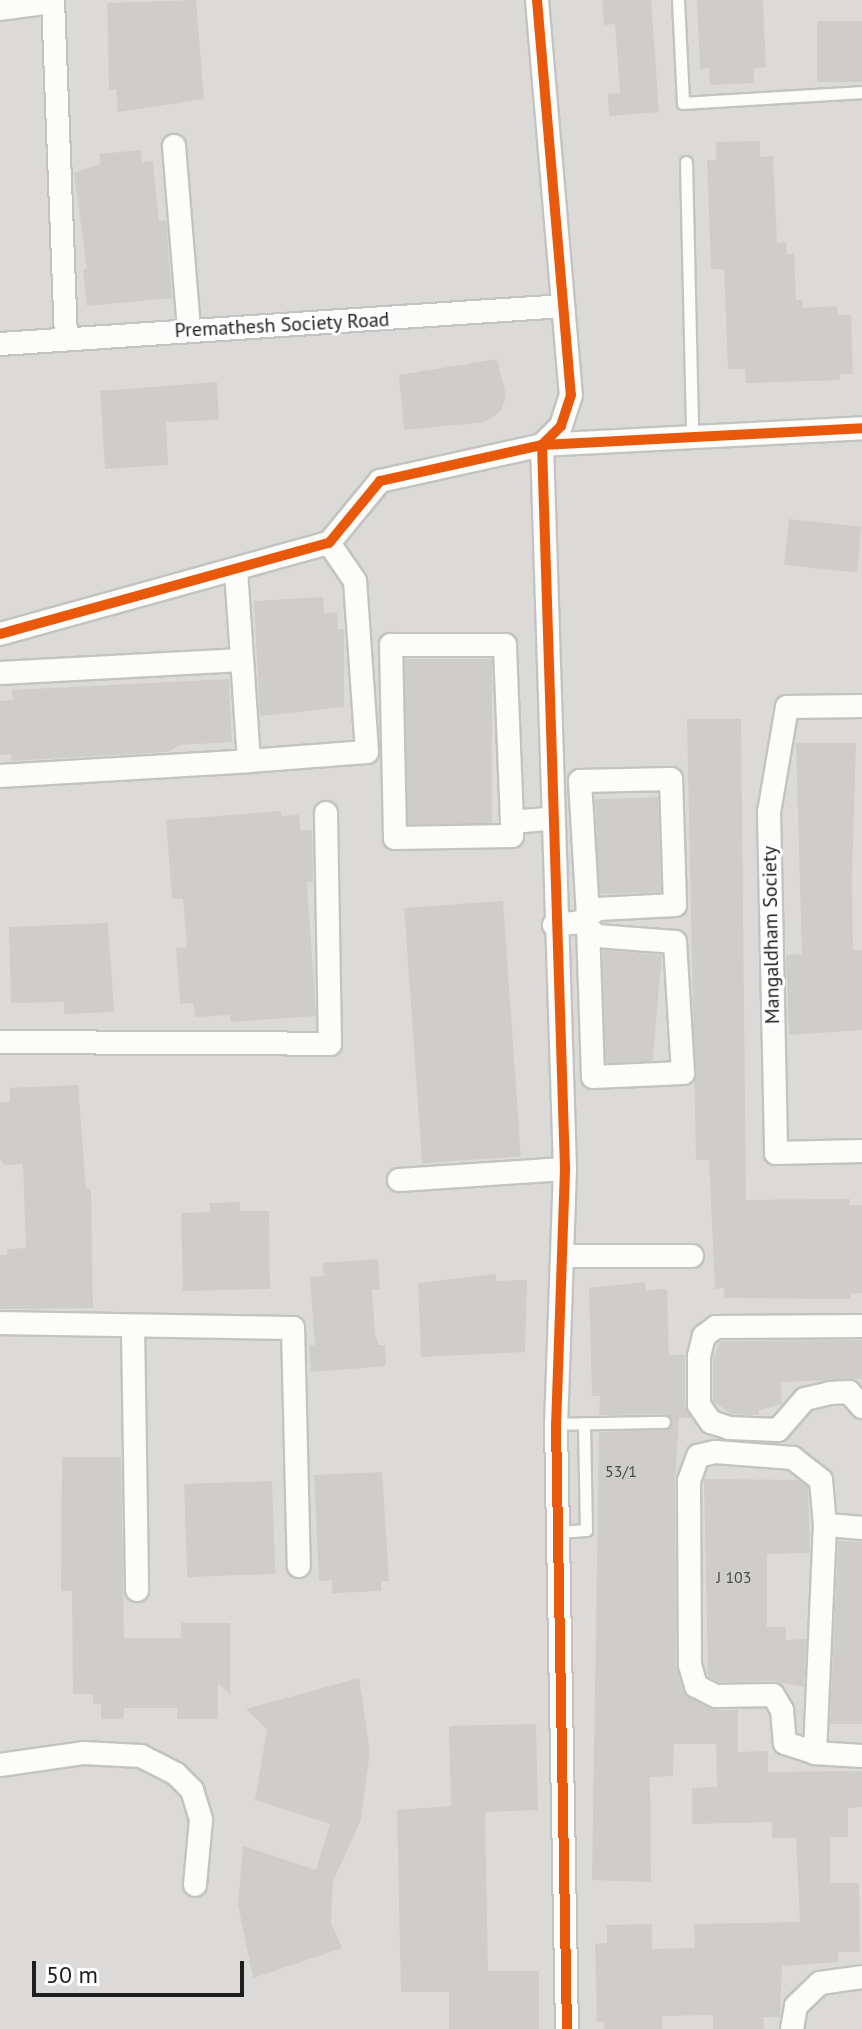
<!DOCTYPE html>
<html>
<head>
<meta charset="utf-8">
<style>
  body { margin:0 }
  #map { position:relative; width:862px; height:2029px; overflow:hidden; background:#ecebe7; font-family:"PT Sans",sans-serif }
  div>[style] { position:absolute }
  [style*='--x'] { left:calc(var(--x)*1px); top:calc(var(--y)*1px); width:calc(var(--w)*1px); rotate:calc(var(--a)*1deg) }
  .residential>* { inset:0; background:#dbdad8; transform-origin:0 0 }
  .building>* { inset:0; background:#cfcdca; transform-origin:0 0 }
  .roads { filter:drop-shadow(2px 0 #c3c3c1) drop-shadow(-2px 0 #c3c3c1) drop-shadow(0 2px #c3c3c1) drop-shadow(0 -2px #c3c3c1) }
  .service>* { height:11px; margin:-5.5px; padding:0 5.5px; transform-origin:5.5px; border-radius:5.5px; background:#fcfcfb }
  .minor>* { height:22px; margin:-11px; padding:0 11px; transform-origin:11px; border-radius:11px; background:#fcfcfb }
  .cycleway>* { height:10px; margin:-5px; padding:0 5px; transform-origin:5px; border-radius:5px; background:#e8590c }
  span { translate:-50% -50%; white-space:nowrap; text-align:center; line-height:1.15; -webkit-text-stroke:6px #fff; paint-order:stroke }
  .number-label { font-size:16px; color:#4a4a49 }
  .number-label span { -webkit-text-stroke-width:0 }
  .street-label { font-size:20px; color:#1e1e1e }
  .scale { position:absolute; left:32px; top:1961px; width:212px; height:36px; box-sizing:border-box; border:4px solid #1e1e1e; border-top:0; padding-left:10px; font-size:24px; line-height:28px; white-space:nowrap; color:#1e1e1e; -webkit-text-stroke:6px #fff; paint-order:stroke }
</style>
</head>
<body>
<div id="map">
  <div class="residential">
    <div style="left:0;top:0;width:862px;height:2029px"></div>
  </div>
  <div class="building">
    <div style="clip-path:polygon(196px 0,204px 99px,118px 112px,116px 89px,109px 90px,107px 3px)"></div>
    <div style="clip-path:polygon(602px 0,651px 0,659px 112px,609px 116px,608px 94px,620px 93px,615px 24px,604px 25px)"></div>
    <div style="clip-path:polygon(697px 0,763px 0,766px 67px,754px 68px,754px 83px,710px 85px,709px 68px,700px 69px)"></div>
    <div style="left:862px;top:21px;width:61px;height:45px;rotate:90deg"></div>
    <div style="clip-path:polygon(760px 141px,760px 157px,773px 156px,777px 243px,786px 242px,787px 254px,794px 254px,796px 300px,803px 300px,803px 308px,837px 306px,838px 315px,851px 315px,853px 374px,840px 374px,840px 380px,746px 383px,745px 369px,728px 369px,724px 269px,711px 269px,707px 160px,716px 160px,716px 142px)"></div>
    <div style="clip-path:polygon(141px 150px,142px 162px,153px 161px,159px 221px,166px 220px,172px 298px,87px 306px,83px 269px,87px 269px,74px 173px,100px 164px,99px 154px)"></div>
    <div style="clip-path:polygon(497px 359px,506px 396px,501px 411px,485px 422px,404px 430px,399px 375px)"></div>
    <div style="clip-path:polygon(217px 382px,219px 420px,166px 422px,168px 465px,105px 469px,100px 391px)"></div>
    <div style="left:789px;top:519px;width:73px;height:46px;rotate:6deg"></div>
    <div style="clip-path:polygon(323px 597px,324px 613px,337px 612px,338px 629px,344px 629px,344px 707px,260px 716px,254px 601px)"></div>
    <div style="left:405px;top:659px;width:87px;height:165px"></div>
    <div style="clip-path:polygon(229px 679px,232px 742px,180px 745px,168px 752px,11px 761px,11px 754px,0 755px,0 701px,13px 700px,12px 690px)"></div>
    <div style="clip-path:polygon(687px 719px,741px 719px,746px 1200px,850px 1199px,850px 1205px,862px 1205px,862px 1293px,850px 1294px,851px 1299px,724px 1298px,724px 1288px,715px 1289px,709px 1160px,696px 1160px)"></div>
    <div style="clip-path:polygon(796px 743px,856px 743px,852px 877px,853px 950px,862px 950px,862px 1030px,789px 1035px,786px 955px,802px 954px)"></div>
    <div style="left:658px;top:797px;width:95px;height:63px;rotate:88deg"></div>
    <div style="clip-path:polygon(281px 811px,282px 816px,299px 815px,301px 831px,312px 830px,313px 882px,307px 882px,316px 1016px,230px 1022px,230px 1015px,195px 1017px,193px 1003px,180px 1004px,176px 948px,187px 947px,183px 899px,172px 899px,166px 820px)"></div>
    <div style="left:503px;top:901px;width:256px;height:99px;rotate:86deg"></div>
    <div style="clip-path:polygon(108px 923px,114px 1012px,64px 1014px,64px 1002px,11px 1003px,9px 927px)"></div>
    <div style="left:603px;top:950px;width:59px;height:112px;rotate:5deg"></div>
    <div style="clip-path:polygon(78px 1085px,86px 1189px,91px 1189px,93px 1308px,0 1309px,0 1255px,7px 1255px,7px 1249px,26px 1248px,23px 1164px,5px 1165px,0 1160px,0 1102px,10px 1102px,10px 1088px)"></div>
    <div style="clip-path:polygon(240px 1202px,240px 1211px,269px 1211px,270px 1289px,183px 1291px,181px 1213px,210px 1212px,210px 1203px)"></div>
    <div style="clip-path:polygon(378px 1259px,380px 1289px,372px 1289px,375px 1334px,379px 1345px,385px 1345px,386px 1366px,311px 1372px,309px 1345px,315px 1345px,310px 1277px,324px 1276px,322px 1263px)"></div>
    <div style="clip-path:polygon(496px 1274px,496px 1281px,527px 1280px,525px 1352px,421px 1357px,418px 1283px)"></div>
    <div style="clip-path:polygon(645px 1282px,646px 1290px,667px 1289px,669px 1355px,685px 1355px,685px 1405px,691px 1418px,679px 1418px,675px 1481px,676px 1665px,683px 1690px,710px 1709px,738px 1710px,738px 1752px,768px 1751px,768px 1772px,862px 1771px,862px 1807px,848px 1808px,848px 1837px,830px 1837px,830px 1883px,859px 1883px,860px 1952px,838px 1952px,838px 1962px,782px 1966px,780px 2017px,763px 2017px,764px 2029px,713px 2029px,713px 2015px,662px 2016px,662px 2029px,604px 2029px,604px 2022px,597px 2022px,595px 1944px,607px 1943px,607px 1925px,652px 1924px,652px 1949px,695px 1948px,694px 1924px,800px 1922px,796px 1838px,772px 1838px,772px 1822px,692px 1824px,692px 1788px,717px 1787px,716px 1744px,674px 1744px,673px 1776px,650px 1777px,651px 1882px,592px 1880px,599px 1432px,664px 1430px,672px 1423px,665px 1414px,599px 1415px,600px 1396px,592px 1396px,589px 1288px)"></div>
    <div style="clip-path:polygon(862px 1340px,862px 1379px,781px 1382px,782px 1404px,759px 1410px,759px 1415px,732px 1414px,713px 1401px,713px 1358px,721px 1341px)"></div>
    <div style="clip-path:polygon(62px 1457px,121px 1457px,124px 1638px,181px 1638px,181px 1623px,230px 1623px,230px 1694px,218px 1683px,218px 1719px,177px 1719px,177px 1708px,124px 1708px,123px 1719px,101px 1719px,101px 1704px,93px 1704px,93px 1694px,73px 1694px,72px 1591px,61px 1591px)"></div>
    <div style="clip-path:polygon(382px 1472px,389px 1581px,381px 1581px,381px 1591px,332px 1593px,332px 1580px,319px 1581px,314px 1475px)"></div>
    <div style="clip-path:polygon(704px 1479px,799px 1480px,808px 1487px,810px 1553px,767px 1554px,767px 1627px,786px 1627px,786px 1640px,806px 1639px,804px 1687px,773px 1681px,719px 1682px,708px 1676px)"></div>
    <div style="left:272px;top:1481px;width:93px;height:88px;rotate:88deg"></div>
    <div style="clip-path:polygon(838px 1541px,862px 1542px,862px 1724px,830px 1724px)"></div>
    <div style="clip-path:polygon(359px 1678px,370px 1752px,361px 1820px,333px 1881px,331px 1923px,342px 1948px,253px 1978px,238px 1905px,243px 1846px,316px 1870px,330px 1824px,255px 1800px,267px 1729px,246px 1709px)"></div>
    <div style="clip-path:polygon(536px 1724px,538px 1810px,485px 1812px,488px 1971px,539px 1971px,539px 2029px,449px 2029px,449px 1992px,401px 1992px,397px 1810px,451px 1806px,449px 1726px)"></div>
  </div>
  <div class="roads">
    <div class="service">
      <div style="--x:678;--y:0;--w:103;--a:87.2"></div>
      <div style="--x:683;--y:103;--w:179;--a:-3.5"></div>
      <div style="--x:686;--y:162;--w:273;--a:88.7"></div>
      <div style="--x:556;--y:1424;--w:108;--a:-1.1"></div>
      <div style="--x:558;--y:1532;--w:28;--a:-4"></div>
      <div style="--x:586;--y:1530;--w:107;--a:-91.1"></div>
    </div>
    <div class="minor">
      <div style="--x:53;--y:0;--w:339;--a:87.8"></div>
      <div style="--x:537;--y:0;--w:396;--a:85.1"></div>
      <div style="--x:571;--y:395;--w:33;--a:108"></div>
      <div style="--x:561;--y:426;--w:27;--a:135"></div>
      <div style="--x:542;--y:445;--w:724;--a:88.18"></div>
      <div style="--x:565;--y:1169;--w:255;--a:92"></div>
      <div style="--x:556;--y:1424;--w:605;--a:88.96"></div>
      <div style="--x:0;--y:9;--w:53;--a:-7.5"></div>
      <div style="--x:174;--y:146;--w:185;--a:85.3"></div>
      <div style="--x:0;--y:344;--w:564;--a:-3.86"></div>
      <div style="--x:0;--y:634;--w:341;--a:-15.5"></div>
      <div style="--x:329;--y:543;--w:80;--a:-50.6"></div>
      <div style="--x:380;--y:481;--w:166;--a:-12.5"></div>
      <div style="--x:542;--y:445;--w:320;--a:-3"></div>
      <div style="--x:0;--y:673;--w:242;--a:-3.1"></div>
      <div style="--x:862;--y:706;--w:75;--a:179.2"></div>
      <div style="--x:787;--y:707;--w:107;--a:99.7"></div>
      <div style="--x:769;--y:812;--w:341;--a:88.8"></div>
      <div style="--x:776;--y:1153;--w:86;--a:-1.3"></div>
      <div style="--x:249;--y:761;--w:118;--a:-4.4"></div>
      <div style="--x:367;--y:752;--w:171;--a:-94"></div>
      <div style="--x:355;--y:581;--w:46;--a:-124.4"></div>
      <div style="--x:0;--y:776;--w:249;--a:-3.4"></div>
      <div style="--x:249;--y:761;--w:192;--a:-93.9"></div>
      <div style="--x:512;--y:822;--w:177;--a:-92.3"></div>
      <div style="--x:505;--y:645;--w:114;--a:180"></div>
      <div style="--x:391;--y:645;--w:193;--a:88.8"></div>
      <div style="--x:395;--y:838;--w:117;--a:-1"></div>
      <div style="--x:512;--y:836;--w:14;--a:-90"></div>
      <div style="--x:512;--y:822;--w:38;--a:-5"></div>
      <div style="--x:581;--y:922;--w:9;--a:41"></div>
      <div style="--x:588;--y:928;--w:12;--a:42"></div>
      <div style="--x:597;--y:936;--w:78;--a:4.4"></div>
      <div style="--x:675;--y:942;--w:131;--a:86.5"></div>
      <div style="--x:683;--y:1073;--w:90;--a:177.5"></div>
      <div style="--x:593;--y:1077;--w:149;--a:-91.9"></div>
      <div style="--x:554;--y:925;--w:27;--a:-6"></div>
      <div style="--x:581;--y:922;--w:9;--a:-41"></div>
      <div style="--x:588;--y:916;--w:12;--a:-35"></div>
      <div style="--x:598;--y:909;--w:77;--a:-3"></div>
      <div style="--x:675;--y:905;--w:126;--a:-91.8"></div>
      <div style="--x:671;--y:779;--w:91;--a:178.7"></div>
      <div style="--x:580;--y:781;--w:135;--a:86.6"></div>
      <div style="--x:0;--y:1042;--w:330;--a:0.3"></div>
      <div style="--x:330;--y:1044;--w:231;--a:-91"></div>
      <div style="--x:399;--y:1180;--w:166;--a:-3.8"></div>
      <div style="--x:564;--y:1256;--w:128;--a:0"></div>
      <div style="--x:0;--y:1323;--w:293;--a:1"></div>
      <div style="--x:293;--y:1328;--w:238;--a:88.6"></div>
      <div style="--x:862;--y:1326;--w:146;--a:179.6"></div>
      <div style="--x:716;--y:1327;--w:15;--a:143"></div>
      <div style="--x:704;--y:1336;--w:21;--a:104"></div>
      <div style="--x:699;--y:1356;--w:49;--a:90"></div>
      <div style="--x:699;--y:1405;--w:21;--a:55"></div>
      <div style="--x:711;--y:1422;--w:19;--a:18"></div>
      <div style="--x:729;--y:1428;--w:49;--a:2.3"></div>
      <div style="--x:778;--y:1430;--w:41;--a:-48.9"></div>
      <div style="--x:805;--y:1399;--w:26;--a:-13"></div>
      <div style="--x:830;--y:1393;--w:19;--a:-3"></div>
      <div style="--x:849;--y:1392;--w:20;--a:49"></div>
      <div style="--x:133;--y:1327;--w:263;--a:89.1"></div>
      <div style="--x:862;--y:1528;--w:37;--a:-175"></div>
      <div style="--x:825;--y:1525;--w:45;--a:-95.1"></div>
      <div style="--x:821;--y:1480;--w:36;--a:-142"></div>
      <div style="--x:793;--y:1458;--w:78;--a:-175.6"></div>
      <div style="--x:715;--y:1452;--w:17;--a:167"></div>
      <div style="--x:698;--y:1456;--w:27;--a:110"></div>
      <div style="--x:689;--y:1481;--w:184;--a:89.7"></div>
      <div style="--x:690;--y:1665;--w:22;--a:74"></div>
      <div style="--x:696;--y:1686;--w:22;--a:27"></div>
      <div style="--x:716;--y:1696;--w:57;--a:-1"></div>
      <div style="--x:773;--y:1695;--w:17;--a:59"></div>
      <div style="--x:782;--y:1710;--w:33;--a:85"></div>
      <div style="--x:785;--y:1743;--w:32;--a:18"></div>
      <div style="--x:815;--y:1753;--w:47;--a:3.7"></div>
      <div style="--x:815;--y:1753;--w:228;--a:-87.5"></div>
      <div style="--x:0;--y:1765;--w:84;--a:-8.2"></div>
      <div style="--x:83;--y:1753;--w:58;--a:3"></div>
      <div style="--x:141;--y:1756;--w:39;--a:27"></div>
      <div style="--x:176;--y:1774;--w:23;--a:45"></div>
      <div style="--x:192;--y:1790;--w:31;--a:73"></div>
      <div style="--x:201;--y:1820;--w:65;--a:95.3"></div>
      <div style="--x:792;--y:2029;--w:23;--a:-80"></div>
      <div style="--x:796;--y:2006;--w:33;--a:-44"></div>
      <div style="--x:820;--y:1983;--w:42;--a:-8.1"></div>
    </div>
  </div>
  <div class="cycleway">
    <div style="--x:537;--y:0;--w:396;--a:85.1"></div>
    <div style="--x:571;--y:395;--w:33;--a:108"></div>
    <div style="--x:561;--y:426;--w:27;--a:135"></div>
    <div style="--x:542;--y:445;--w:724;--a:88.18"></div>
    <div style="--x:565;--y:1169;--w:255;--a:92"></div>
    <div style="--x:556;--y:1424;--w:605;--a:88.96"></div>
    <div style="--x:0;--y:634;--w:341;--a:-15.5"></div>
    <div style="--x:329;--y:543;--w:80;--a:-50.6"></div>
    <div style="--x:380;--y:481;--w:166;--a:-12.5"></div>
    <div style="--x:542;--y:445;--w:320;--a:-3"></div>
  </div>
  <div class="number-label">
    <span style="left:621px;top:1471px">53/1</span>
    <span style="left:734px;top:1577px">J 103</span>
  </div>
  <div class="street-label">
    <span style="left:282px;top:325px;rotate:-3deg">Premathesh Society Road</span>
    <span style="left:771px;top:935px;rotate:-91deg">Mangaldham Society</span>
  </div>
  <div class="scale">50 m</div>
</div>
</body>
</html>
